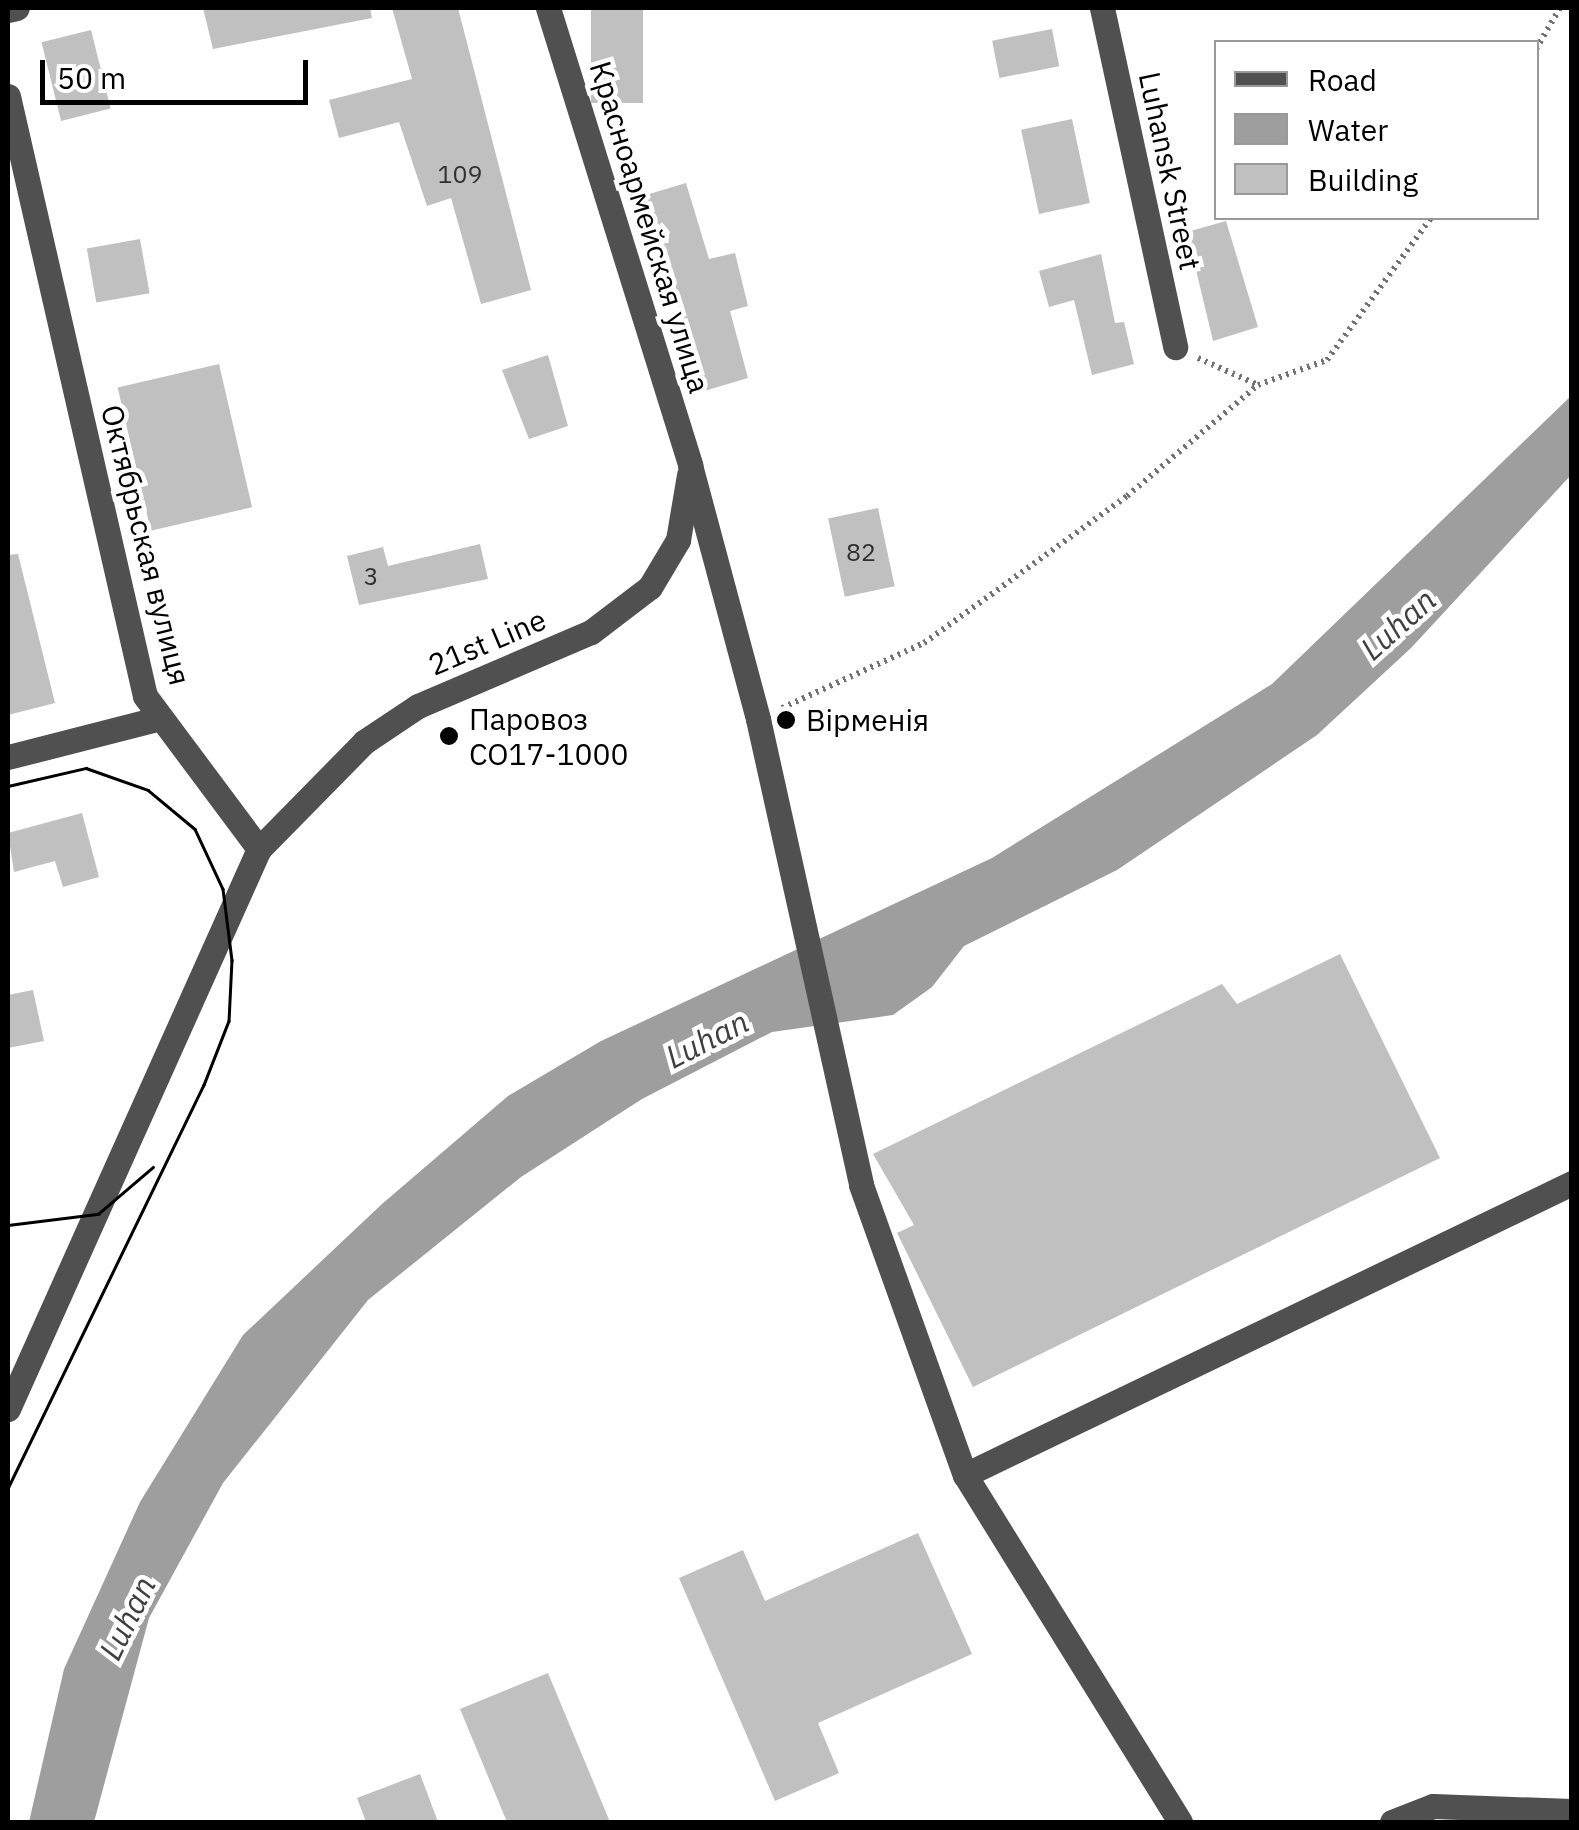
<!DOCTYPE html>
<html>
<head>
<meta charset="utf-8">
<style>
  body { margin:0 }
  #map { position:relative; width:1579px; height:1830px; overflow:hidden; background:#fff; font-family:"IBM Plex Sans",sans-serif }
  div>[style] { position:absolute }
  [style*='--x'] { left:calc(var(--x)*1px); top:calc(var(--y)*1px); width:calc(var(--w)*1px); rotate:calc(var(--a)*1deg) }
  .water>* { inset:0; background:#9e9e9e }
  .building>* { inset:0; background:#c0c0c0; transform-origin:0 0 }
  .path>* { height:6px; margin-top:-3px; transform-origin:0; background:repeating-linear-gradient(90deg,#727272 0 2.5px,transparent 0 7.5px) }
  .minor>* { height:25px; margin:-12.5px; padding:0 12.5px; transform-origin:12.5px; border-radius:12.5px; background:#505050 }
  .tram>* { height:2.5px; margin:-1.25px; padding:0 1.25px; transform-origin:1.25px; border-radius:1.25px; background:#000 }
  .dots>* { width:28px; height:28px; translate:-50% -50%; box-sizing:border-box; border:5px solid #fff; border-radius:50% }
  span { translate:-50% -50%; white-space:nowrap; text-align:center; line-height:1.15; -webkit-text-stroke:9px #fff; paint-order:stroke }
  .number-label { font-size:25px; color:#303030 }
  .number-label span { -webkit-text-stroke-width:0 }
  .street-label { font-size:30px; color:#000 }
  .poi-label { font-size:30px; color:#000 }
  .left { translate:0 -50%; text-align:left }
  .water-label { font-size:32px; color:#3f3f3f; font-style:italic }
  .frame { position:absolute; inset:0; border:10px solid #000; pointer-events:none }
  .legend { position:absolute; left:1214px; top:40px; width:325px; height:180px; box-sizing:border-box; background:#fff; border:2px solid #999; margin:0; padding:12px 18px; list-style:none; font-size:30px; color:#000 }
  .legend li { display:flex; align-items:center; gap:20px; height:50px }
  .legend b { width:50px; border:2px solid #999 }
  .scale { position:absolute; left:40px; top:60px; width:268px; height:45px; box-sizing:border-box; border:5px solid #000; border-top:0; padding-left:12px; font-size:30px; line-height:35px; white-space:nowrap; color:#000; -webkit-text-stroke:8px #fff; paint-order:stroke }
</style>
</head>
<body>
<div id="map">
  <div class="water">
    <div style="clip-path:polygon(1571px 396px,1571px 475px,1411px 648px,1317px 735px,1117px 870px,964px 946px,932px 987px,893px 1015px,772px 1032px,642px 1099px,521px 1177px,368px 1300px,223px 1483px,149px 1618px,94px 1822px,29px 1822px,64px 1669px,140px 1502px,243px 1335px,382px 1204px,508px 1096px,601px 1041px,992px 858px,1272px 684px)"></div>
  </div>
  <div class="building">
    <div style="clip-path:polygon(203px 8px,370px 8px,372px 18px,213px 49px)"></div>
    <div style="clip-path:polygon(392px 8px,458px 8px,531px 290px,481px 304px,451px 198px,427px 206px,399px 122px,339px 138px,329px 100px,412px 79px)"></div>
    <div style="left:591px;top:8px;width:52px;height:95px"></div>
    <div style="left:1052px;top:29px;width:38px;height:61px;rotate:79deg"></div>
    <div style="left:91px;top:30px;width:81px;height:51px;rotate:76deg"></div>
    <div style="left:1072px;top:119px;width:86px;height:52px;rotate:78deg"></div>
    <div style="clip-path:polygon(686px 183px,709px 259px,735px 253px,748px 306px,730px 311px,748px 378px,694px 394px,685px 360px,694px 358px,646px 195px)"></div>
    <div style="clip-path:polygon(1226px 221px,1258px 327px,1213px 341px,1187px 232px)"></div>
    <div style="left:140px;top:239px;width:55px;height:54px;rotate:80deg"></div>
    <div style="clip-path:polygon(1101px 254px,1115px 323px,1124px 322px,1134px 364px,1092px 375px,1074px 300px,1049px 307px,1039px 271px)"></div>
    <div style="clip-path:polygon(548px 355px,568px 426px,529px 439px,502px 370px)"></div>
    <div style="left:219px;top:364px;width:147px;height:104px;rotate:77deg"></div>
    <div style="left:878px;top:508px;width:80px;height:51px;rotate:78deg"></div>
    <div style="clip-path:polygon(480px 544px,488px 579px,359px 605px,347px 556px,383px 547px,388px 566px)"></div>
    <div style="clip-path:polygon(18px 554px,55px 703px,8px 715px,8px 555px)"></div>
    <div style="clip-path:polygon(82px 813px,99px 877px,63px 887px,55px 861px,14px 872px,8px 833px)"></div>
    <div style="clip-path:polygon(1340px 954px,1440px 1158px,973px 1387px,897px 1233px,914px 1225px,873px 1154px,1222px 984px,1237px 1004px)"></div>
    <div style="clip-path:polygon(33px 990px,44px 1041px,8px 1048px,8px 995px)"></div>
    <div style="clip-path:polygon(918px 1533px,972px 1654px,818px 1723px,839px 1773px,775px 1801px,679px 1578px,743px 1550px,765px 1601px)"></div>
    <div style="clip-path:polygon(548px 1673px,610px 1822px,507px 1822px,460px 1709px)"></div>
    <div style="clip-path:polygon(420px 1774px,438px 1822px,366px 1822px,357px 1798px)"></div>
  </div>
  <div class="path">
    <div style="--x:1536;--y:49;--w:48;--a:-59.7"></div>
    <div style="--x:1198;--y:358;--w:66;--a:24.2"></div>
    <div style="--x:1258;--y:385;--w:73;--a:-19.9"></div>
    <div style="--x:1327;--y:360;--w:176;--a:-53.8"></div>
    <div style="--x:782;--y:708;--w:156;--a:-24.6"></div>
    <div style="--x:924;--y:643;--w:251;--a:-35.9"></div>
    <div style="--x:1127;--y:496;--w:172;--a:-40.3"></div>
  </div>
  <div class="minor">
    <div style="--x:548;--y:8;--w:479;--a:72.7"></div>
    <div style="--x:690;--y:465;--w:263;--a:75"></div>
    <div style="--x:758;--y:719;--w:477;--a:77.5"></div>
    <div style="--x:861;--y:1185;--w:308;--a:70.3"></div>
    <div style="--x:965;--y:1475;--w:408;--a:58.2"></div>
    <div style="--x:1102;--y:8;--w:347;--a:77.8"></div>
    <div style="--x:8;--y:10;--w:9;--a:-13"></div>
    <div style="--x:8;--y:96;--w:615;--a:77.14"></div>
    <div style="--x:145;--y:696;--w:191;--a:53.3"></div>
    <div style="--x:8;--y:757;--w:158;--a:-14.3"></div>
    <div style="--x:8;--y:1409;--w:614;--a:-65.86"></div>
    <div style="--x:259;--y:849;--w:150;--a:-45.5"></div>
    <div style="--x:364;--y:742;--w:65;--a:-33.7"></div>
    <div style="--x:418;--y:706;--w:188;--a:-23.2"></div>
    <div style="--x:591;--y:632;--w:74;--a:-37.3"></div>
    <div style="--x:650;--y:587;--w:55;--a:-59.2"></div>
    <div style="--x:678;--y:540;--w:66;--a:-80.4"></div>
    <div style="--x:965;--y:1475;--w:674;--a:-25.69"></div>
    <div style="--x:1392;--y:1822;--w:44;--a:-21.3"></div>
    <div style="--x:1433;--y:1806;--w:139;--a:2.1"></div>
  </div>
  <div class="tram">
    <div style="--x:8;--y:786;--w:80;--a:-13"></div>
    <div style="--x:86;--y:768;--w:66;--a:19.5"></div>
    <div style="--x:148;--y:790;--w:61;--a:39.7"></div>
    <div style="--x:195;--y:829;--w:66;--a:65"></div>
    <div style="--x:223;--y:889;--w:72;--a:82.8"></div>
    <div style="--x:232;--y:960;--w:61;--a:92.8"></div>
    <div style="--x:229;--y:1021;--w:69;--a:111.3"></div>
    <div style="--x:204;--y:1085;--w:449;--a:115.9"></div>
    <div style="--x:8;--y:1225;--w:91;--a:-7"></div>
    <div style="--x:98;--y:1214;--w:72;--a:-40.5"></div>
  </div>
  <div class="dots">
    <div style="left:786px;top:720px;background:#000"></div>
    <div style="left:449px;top:736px;background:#000"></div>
  </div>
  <div class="number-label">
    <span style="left:460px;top:174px">109</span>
    <span style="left:861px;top:552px">82</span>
    <span style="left:371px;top:576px">3</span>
  </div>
  <div class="street-label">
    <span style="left:1170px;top:171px;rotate:78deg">Luhansk Street</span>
    <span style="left:650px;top:227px;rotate:73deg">Красноармейская улица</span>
    <span style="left:146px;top:545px;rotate:76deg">Октябрьская вулиця</span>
    <span style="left:487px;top:642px;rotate:-23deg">21st Line</span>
  </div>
  <div class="poi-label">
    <span class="left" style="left:469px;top:736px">Паровоз<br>СО17-1000</span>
    <span class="left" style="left:806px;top:720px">Вірменія</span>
  </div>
  <div class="water-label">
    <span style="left:1398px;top:624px;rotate:-42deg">Luhan</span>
    <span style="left:707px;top:1039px;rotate:-27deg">Luhan</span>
    <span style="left:127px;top:1618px;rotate:-64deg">Luhan</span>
  </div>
  <div class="frame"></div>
  <ul class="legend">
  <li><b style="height:12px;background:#505050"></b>Road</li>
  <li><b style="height:28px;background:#9e9e9e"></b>Water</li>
  <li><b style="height:28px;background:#c0c0c0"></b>Building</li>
  </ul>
  <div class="scale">50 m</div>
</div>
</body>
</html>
